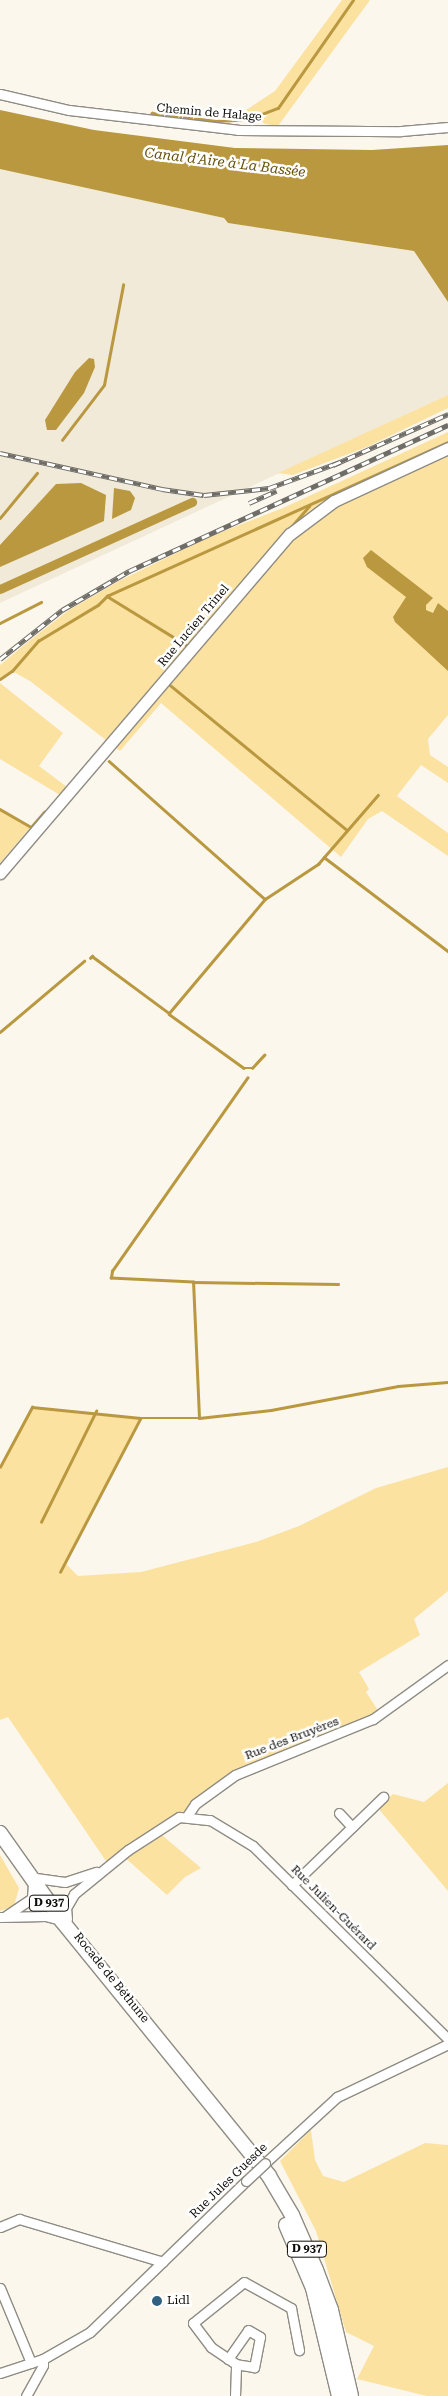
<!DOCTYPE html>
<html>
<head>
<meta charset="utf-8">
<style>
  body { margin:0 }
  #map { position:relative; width:448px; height:2396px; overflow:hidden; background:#fbf7ed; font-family:"Roboto Serif",serif }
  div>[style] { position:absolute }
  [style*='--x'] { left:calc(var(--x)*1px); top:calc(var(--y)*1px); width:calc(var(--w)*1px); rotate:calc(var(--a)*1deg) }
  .built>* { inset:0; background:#f1ead9 }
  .green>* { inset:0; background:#fce2a1 }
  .water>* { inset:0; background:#b99840 }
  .stream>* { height:2.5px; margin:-1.25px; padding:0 1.25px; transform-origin:1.25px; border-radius:1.25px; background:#b99840 }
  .canal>* { height:9px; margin:-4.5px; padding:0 4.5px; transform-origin:4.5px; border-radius:4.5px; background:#b99840 }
  .roads { filter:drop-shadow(1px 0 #8f8c83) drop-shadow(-1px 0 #8f8c83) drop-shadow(0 1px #8f8c83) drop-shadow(0 -1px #8f8c83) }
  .minor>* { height:9px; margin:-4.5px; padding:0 4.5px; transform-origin:4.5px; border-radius:4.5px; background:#fff }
  .tertiary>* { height:11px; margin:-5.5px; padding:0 5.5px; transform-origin:5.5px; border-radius:5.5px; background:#fff }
  .primary>* { height:14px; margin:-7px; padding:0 7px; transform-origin:7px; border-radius:7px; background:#fff }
  .rail>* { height:4.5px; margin-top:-2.25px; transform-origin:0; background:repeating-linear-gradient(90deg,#fff 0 8px,#6f6d67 0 16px); box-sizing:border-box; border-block:1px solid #6f6d67 }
  .bridges { filter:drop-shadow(1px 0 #8f8c83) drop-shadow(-1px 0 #8f8c83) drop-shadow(0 1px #8f8c83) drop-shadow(0 -1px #8f8c83) }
  .minor-bridge>* { height:9px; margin:-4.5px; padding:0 4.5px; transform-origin:4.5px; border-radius:4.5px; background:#fff }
  .dots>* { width:14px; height:14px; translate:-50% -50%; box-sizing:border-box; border:2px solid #fff; border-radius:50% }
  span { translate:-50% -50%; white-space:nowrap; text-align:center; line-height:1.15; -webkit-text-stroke:5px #fff; paint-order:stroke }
  .shield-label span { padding:1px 4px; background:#fff; border:1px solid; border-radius:4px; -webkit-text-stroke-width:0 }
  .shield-label { font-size:11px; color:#0d0c09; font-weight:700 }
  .street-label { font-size:12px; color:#0d0c09 }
  .poi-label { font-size:12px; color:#0d0c09 }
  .left { translate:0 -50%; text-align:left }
  .water-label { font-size:14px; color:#67510c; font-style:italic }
</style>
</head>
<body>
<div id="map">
  <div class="built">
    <div style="clip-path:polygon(0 167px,224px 218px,228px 223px,413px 251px,430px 209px,448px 279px,448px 395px,0 603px)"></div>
  </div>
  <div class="green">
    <div style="clip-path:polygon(342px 0,370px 0,278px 126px,265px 124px,246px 110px,275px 91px)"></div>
    <div style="clip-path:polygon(448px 395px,448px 408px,367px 447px,293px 475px,278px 473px)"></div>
    <div style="clip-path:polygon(448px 432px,448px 715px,428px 739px,430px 755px,448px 767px,448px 783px,421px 765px,397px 796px,448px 833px,448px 856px,382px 811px,368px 819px,341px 857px,161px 703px,120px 751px,30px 681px,12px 671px,0 679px,0 665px,29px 641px,69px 610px,119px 581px,211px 536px,283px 508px)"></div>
    <div style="clip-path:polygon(0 683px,63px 733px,39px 766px,67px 787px,60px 795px,0 759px)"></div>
    <div style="clip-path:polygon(0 809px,31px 827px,0 863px)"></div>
    <div style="clip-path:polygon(32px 1407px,140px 1418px,65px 1563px,78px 1576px,141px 1572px,256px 1542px,299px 1526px,376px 1488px,448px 1467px,448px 1591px,414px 1619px,420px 1635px,359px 1672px,369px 1689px,366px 1692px,381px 1715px,236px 1775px,187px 1816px,157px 1831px,201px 1868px,185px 1877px,167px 1895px,122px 1855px,108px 1864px,8px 1717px,0 1720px,0 1467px)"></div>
    <div style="clip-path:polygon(448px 1783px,448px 1891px,378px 1808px,393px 1794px,424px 1802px)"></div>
    <div style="clip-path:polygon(0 1855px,19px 1888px,14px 1906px,0 1911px)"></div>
    <div style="clip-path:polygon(311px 2130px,315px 2160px,323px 2176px,344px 2182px,425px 2143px,448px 2145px,448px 2396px,427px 2396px,357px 2379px,374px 2346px,346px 2332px,316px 2231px,280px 2161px)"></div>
  </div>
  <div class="water">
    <div style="clip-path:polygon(0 110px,94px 130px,235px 148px,372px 150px,448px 145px,448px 302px,414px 251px,228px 223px,224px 218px,0 169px)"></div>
    <div style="clip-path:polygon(89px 358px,94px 359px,95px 367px,84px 393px,56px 430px,47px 430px,45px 420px,75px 372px)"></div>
    <div style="clip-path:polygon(81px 483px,106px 495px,104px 521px,0 567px,0 545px,56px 484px)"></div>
    <div style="clip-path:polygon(114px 488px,130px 491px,135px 498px,131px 510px,112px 519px)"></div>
    <div style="clip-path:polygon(371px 550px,433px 598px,426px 605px,426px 610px,433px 613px,438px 603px,448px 611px,448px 671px,395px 622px,393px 617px,406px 597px,367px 567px,363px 558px)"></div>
  </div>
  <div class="stream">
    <div style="--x:149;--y:117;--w:5;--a:-53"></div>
    <div style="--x:152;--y:113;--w:64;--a:7.2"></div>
    <div style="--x:215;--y:121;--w:34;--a:-3"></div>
    <div style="--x:249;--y:119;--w:31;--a:-21"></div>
    <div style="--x:278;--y:108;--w:131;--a:-55.2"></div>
    <div style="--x:62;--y:440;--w:69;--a:-52.6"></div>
    <div style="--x:104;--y:385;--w:102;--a:-79.2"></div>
    <div style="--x:0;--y:518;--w:58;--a:-50.6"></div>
    <div style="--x:290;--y:528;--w:29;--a:-49"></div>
    <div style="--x:107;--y:596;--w:95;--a:31.7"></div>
    <div style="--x:0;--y:623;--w:46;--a:-27.1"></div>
    <div style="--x:0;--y:679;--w:14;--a:-34"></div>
    <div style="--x:12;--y:671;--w:40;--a:-49"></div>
    <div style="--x:38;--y:641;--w:70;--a:-31"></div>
    <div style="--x:98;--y:605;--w:13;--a:-45"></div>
    <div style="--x:107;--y:596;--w:374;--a:-24.3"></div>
    <div style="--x:170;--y:685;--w:229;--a:39.3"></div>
    <div style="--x:109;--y:761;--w:208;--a:41.5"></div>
    <div style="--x:0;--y:809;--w:36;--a:30"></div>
    <div style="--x:31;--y:827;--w:20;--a:-49"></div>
    <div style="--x:324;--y:857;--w:156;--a:37.2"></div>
    <div style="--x:90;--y:958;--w:3;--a:-45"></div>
    <div style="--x:92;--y:956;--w:96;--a:36.5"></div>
    <div style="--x:169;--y:1013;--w:149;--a:-49.9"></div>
    <div style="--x:265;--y:899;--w:64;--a:-33.4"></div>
    <div style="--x:318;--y:864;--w:91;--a:-49"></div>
    <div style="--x:169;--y:1014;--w:92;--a:35.8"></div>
    <div style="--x:244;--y:1068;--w:8;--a:0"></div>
    <div style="--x:252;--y:1068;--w:18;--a:-47"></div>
    <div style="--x:0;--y:1032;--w:110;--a:-40.2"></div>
    <div style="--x:193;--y:1282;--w:145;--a:0.8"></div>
    <div style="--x:199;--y:1418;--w:72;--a:-6.3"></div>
    <div style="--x:271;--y:1410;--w:129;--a:-10.7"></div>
    <div style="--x:398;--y:1386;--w:50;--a:-4.6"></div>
    <div style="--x:0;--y:1467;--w:68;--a:-61.9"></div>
    <div style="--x:32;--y:1407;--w:109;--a:5.8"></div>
    <div style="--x:140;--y:1418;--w:59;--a:0"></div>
    <div style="--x:199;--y:1418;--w:136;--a:-92.5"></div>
    <div style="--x:193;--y:1282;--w:82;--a:-177.2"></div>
    <div style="--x:111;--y:1278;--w:7;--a:-82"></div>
    <div style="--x:112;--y:1271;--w:236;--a:-55"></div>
    <div style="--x:41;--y:1522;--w:124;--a:-63.6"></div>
    <div style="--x:60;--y:1572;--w:173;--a:-62.4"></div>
  </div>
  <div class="canal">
    <div style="--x:0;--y:589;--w:211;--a:-24.4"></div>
  </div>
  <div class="roads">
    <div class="minor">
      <div style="--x:0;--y:94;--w:71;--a:13.1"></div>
      <div style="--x:69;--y:110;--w:170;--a:6.7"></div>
      <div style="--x:238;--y:130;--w:163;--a:0.4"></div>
      <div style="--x:401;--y:131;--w:47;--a:-4.9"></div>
      <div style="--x:339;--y:1813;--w:19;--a:47"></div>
      <div style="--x:187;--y:1816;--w:14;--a:-56"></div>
      <div style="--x:195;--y:1804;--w:49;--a:-35.9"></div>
      <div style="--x:235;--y:1775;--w:149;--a:-22.1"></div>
      <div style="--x:373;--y:1719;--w:92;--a:-35.8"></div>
      <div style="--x:36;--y:1878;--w:29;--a:8"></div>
      <div style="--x:65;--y:1882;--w:33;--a:-18"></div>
      <div style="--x:292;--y:1885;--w:127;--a:-44"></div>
      <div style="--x:7;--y:1915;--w:30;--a:-34"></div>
      <div style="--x:32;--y:1898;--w:16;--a:-86"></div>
      <div style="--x:0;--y:1917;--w:45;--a:-1.3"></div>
      <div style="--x:45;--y:1916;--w:16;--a:14"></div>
      <div style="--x:67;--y:1919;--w:11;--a:-95"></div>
      <div style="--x:66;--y:1908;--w:16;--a:-60"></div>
      <div style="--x:74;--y:1894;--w:70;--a:-39.2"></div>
      <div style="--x:128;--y:1850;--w:61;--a:-32.9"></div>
      <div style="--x:179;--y:1817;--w:31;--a:6"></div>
      <div style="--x:210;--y:1820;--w:50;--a:31.2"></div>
      <div style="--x:253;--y:1846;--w:274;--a:44.7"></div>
      <div style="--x:265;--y:2163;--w:98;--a:-42.5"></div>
      <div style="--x:337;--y:2097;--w:123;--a:-25.5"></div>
      <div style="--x:0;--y:2227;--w:21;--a:-23"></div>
      <div style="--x:19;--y:2219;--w:150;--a:16.6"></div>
      <div style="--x:0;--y:2288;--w:81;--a:67.5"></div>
      <div style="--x:228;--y:2359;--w:35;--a:-55"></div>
      <div style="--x:248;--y:2330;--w:14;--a:30"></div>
      <div style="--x:260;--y:2337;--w:31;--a:101"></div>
      <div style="--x:254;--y:2367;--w:18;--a:-171"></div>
      <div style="--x:0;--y:2373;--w:45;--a:-18"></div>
      <div style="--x:43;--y:2359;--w:54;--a:-29.9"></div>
      <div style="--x:90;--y:2332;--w:217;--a:-44.1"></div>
      <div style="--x:26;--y:2396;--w:35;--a:-61"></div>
      <div style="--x:43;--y:2365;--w:6;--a:-90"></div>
      <div style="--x:235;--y:2396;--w:32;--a:-88"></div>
      <div style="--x:236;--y:2364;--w:30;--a:-146"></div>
      <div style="--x:211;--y:2347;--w:30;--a:-127"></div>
      <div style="--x:193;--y:2323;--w:65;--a:-38.8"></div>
      <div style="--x:244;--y:2282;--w:54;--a:29"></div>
      <div style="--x:291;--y:2308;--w:43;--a:79.2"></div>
    </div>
    <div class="tertiary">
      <div style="--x:0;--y:873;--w:446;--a:-49.5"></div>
      <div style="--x:290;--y:534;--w:55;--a:-36.9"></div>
      <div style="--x:334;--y:501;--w:126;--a:-24.9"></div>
    </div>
    <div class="primary">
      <div style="--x:0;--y:1833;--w:108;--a:54.8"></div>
      <div style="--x:62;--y:1921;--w:328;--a:50.9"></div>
      <div style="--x:269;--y:2176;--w:45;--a:59.5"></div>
      <div style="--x:292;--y:2215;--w:60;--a:66.4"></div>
      <div style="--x:316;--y:2270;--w:43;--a:69.4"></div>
      <div style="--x:331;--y:2310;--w:88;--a:76.9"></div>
      <div style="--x:286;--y:2225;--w:69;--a:66.8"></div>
      <div style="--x:313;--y:2288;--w:111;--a:76.5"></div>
    </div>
  </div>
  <div class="rail">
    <div style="--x:0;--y:453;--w:166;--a:12.5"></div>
    <div style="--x:162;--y:489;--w:42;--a:8.1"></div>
    <div style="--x:204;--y:495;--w:65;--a:-6.1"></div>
    <div style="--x:269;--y:488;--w:76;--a:-20.1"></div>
    <div style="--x:333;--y:465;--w:126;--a:-23.9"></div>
    <div style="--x:249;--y:503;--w:30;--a:-24"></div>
    <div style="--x:0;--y:659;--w:79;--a:-38.3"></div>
    <div style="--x:62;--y:610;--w:78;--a:-30.2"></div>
    <div style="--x:129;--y:571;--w:351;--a:-24.6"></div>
  </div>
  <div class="bridges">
    <div class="minor-bridge">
      <div style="--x:246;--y:2181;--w:26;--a:-43"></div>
    </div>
  </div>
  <div class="dots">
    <div style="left:157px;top:2301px;background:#316180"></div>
  </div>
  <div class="shield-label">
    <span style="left:49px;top:1903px">D 937</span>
    <span style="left:307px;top:2249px">D 937</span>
  </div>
  <div class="street-label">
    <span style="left:209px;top:113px;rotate:5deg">Chemin de Halage</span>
    <span style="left:194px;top:626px;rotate:-50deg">Rue Lucien Trinel</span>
    <span style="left:292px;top:1739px;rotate:-21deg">Rue des Bruyères</span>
    <span style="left:333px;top:1908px;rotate:45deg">Rue Julien-Guérard</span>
    <span style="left:111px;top:1978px;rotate:51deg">Rocade de Béthune</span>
    <span style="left:229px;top:2181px;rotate:-44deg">Rue Jules Guesde</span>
  </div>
  <div class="poi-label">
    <span class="left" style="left:167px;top:2301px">Lidl</span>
  </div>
  <div class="water-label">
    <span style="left:225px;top:162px;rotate:7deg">Canal d'Aire à La Bassée</span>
  </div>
</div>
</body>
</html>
